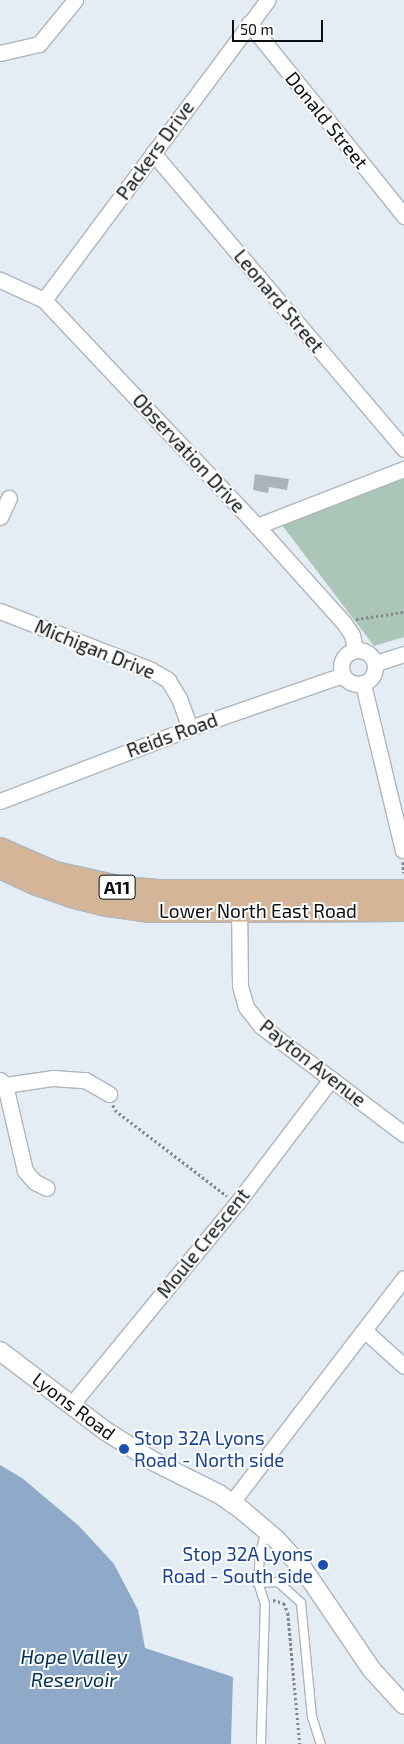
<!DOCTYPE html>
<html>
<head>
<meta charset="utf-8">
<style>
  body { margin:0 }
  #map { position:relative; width:404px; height:1744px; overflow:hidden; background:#e4edf4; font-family:"Exo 2",sans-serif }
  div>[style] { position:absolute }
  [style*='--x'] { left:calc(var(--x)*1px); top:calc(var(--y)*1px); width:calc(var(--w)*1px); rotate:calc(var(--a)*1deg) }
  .green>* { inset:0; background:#abc6b8 }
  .water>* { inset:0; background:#8eaac8 }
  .building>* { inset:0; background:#aab3ba }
  .path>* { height:2.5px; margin-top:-1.25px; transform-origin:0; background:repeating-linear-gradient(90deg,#80868b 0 2.5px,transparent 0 5px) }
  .roads { filter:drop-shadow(1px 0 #adb6bc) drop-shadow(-1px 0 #adb6bc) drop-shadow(0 1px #adb6bc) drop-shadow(0 -1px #adb6bc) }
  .service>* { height:8px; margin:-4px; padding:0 4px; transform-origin:4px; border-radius:4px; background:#fff }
  .minor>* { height:15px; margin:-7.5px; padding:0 7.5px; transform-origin:7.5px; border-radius:7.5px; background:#fff }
  .minor>.ring { margin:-7.5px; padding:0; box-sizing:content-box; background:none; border:15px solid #fff; border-radius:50% }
  .tertiary>* { height:18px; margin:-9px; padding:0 9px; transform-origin:9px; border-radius:9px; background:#fff }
  .primary>* { height:22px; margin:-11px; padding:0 11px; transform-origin:11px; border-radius:11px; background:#d4b598 }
  .dots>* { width:14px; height:14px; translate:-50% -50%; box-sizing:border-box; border:2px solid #fff; border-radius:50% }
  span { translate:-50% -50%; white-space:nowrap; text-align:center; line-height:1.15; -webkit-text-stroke:4px #fff; paint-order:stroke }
  .shield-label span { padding:1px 4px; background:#fff; border:1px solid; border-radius:4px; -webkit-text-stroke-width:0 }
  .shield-label { font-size:18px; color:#0c0f11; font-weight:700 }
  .street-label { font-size:19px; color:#0c0f11 }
  .transit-label { font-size:19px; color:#164399 }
  .left { translate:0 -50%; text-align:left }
  .right { translate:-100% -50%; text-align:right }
  .water-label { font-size:20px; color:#013057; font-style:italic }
  .scale { position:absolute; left:232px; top:20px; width:91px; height:22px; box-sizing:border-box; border:2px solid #0c0f11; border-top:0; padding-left:6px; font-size:15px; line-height:18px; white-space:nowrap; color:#0c0f11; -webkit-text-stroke:4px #fff; paint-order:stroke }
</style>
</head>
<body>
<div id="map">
  <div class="green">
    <div style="clip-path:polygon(404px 478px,404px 637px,374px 646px,282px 525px)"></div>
  </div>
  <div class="water">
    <div style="clip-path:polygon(0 1465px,22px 1478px,79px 1526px,114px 1564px,138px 1610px,145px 1648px,233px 1677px,231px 1744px,0 1744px)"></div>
  </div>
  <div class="building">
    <div style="clip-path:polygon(255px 474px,289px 479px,287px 490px,269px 487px,268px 493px,253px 490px)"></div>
  </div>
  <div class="path">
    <div style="--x:356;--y:619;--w:49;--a:-8.3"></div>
    <div style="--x:403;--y:862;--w:11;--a:85"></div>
    <div style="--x:113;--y:1105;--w:5;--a:68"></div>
    <div style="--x:115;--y:1110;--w:141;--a:37.5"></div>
    <div style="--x:273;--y:1600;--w:11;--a:15"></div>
    <div style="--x:284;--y:1603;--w:11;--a:68"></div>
    <div style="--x:288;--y:1613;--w:132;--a:84.8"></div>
  </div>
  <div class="roads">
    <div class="service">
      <div style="--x:258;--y:1583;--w:20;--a:-3"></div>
      <div style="--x:278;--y:1582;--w:31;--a:42"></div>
      <div style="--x:301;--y:1603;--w:115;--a:84.5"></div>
      <div style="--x:312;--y:1717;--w:28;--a:72"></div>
      <div style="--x:261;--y:1744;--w:140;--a:-88.4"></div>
      <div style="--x:265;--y:1604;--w:22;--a:-108"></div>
      <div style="--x:258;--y:1583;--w:30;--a:-86"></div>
      <div style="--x:260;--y:1553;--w:23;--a:-75"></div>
    </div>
    <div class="minor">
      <div style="--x:249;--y:23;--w:248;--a:51.2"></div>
      <div style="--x:0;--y:53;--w:40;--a:-13"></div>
      <div style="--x:39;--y:44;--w:57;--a:-50.7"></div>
      <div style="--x:153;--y:153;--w:388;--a:49.7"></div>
      <div style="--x:0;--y:280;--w:48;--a:24.4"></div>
      <div style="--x:44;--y:300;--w:311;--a:46.7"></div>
      <div style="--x:257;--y:526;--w:130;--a:48.1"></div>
      <div style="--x:344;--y:623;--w:14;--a:56"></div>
      <div style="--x:352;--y:635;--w:14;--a:78"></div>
      <div style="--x:44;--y:300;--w:374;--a:-53.3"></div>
      <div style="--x:0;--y:517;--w:21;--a:-65"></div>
      <div style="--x:257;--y:526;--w:158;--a:-21.2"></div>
      <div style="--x:0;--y:611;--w:162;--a:21.3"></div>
      <div style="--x:151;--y:670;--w:20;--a:30"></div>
      <div style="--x:168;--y:680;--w:21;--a:59"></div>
      <div style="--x:179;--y:698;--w:32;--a:70"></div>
      <div class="ring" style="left:341px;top:650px;width:19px;height:19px"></div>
      <div style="--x:376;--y:663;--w:29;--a:-18"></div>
      <div style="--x:363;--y:684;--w:171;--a:76.5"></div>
      <div style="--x:0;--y:801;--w:204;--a:-21"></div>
      <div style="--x:190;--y:728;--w:162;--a:-19.1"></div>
      <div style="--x:239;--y:903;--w:83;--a:89.3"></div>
      <div style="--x:240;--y:986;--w:22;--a:74"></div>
      <div style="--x:246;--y:1007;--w:24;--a:52"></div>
      <div style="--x:261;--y:1026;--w:179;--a:37.1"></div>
      <div style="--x:0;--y:1080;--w:7;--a:45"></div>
      <div style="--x:5;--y:1085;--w:88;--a:76.9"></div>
      <div style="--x:25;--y:1171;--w:15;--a:48"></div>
      <div style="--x:35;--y:1182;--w:13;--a:27"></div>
      <div style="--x:5;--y:1085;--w:49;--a:-8.3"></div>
      <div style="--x:53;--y:1078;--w:32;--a:4"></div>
      <div style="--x:85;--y:1080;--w:28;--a:30"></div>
      <div style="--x:365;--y:1331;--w:52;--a:41.9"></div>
      <div style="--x:71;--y:1405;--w:261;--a:-50.6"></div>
      <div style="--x:237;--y:1203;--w:156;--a:-52.8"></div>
      <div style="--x:232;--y:1502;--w:282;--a:-52.5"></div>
    </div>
    <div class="tertiary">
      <div style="--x:0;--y:1351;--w:131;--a:37.2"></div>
      <div style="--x:104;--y:1430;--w:58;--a:32.3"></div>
      <div style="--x:153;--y:1461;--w:74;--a:26.6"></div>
      <div style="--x:219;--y:1494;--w:29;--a:35"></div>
      <div style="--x:243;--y:1511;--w:43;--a:40.3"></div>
      <div style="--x:276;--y:1539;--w:42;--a:47.9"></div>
      <div style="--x:304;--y:1570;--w:121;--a:55.8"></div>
      <div style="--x:372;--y:1670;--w:47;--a:47.6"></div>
    </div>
    <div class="primary">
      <div style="--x:0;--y:849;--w:60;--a:23.6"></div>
      <div style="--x:55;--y:873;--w:69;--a:12.6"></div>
      <div style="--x:122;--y:888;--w:38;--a:5"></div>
      <div style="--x:160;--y:891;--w:244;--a:0"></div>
      <div style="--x:0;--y:867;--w:41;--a:24.7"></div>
      <div style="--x:37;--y:884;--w:36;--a:19"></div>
      <div style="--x:71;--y:896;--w:32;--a:14"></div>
      <div style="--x:102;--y:904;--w:49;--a:8.3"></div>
      <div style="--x:150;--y:911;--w:254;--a:-0.2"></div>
    </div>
  </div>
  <div class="dots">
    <div style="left:124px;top:1449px;background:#1a4fb4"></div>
    <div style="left:323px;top:1565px;background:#1a4fb4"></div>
  </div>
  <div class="shield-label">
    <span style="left:117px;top:887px">A11</span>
  </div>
  <div class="street-label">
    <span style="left:327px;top:120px;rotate:51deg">Donald Street</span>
    <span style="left:155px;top:150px;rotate:-54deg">Packers Drive</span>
    <span style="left:279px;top:301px;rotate:50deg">Leonard Street</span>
    <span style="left:189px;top:453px;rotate:47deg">Observation Drive</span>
    <span style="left:95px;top:649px;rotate:22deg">Michigan Drive</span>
    <span style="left:172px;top:735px;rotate:-20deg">Reids Road</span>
    <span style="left:258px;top:911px">Lower North East Road</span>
    <span style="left:313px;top:1063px;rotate:38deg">Payton Avenue</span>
    <span style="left:203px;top:1243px;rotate:-51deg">Moule Crescent</span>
    <span style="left:74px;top:1406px;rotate:37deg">Lyons Road</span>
  </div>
  <div class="transit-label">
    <span class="left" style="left:134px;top:1449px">Stop 32A Lyons<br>Road - North side</span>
    <span class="right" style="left:313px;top:1565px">Stop 32A Lyons<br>Road - South side</span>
  </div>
  <div class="water-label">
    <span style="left:74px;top:1668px">Hope Valley<br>Reservoir</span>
  </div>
  <div class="scale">50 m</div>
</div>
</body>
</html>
